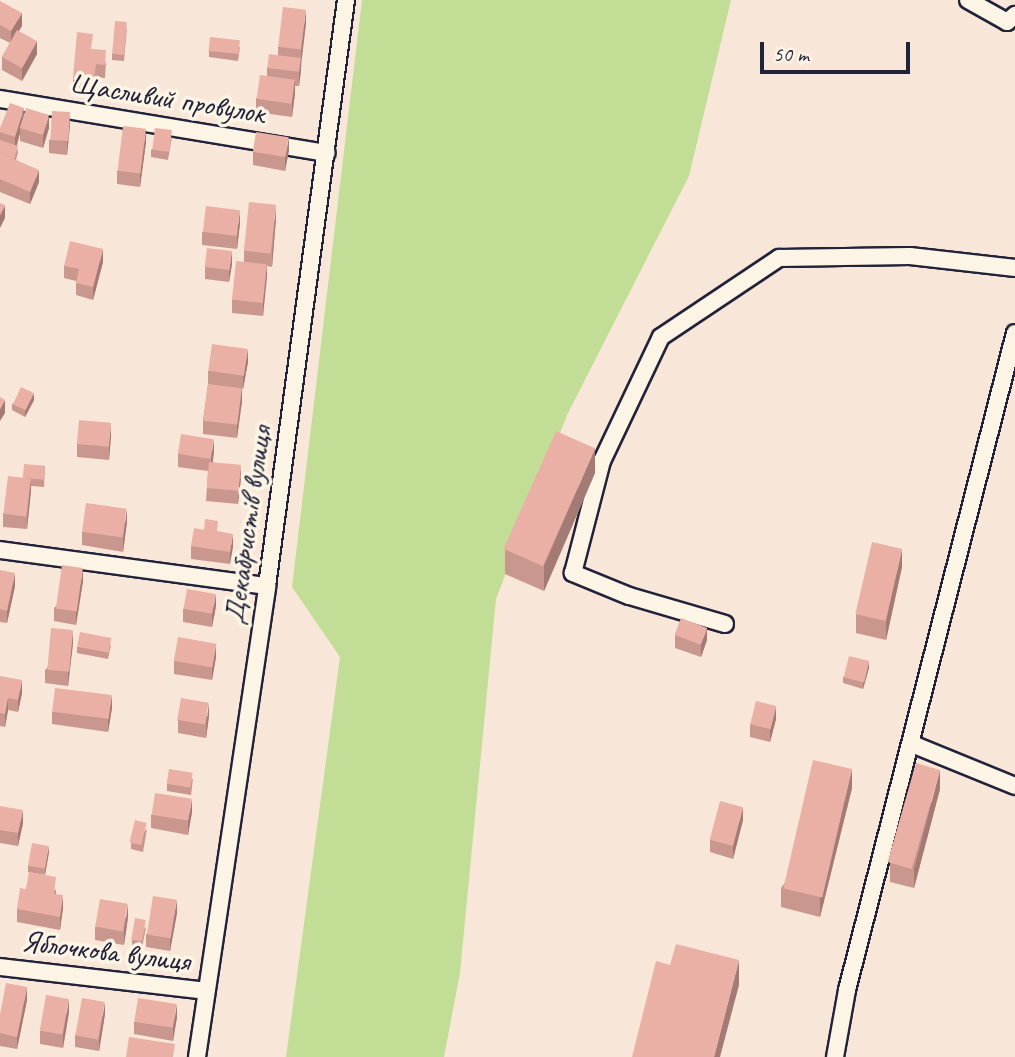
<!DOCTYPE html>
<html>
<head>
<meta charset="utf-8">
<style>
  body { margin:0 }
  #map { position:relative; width:1015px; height:1057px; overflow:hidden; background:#f8e7d8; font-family:Caveat,sans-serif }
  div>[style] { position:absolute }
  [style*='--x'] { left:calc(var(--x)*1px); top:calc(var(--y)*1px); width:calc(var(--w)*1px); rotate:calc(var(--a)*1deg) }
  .green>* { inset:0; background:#c2de96 }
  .roads { filter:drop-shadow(2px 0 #22223b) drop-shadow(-2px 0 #22223b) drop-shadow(0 2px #22223b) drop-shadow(0 -2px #22223b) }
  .minor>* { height:16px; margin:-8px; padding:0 8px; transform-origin:8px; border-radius:8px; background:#fcf5e5 }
  .wall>* { inset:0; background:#c9978e }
  .shaded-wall>* { inset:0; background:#a47b74 }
  .building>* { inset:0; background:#eab0a5; transform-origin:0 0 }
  span { translate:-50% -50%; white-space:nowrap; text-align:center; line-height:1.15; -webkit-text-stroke:7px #fcf5e5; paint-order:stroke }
  .street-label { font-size:30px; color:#22223b }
  .scale { position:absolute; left:760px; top:42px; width:150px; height:32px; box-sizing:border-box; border:4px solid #22223b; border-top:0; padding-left:9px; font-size:21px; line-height:24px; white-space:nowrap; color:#22223b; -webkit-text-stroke:5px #fcf5e5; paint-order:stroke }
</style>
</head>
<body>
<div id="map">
  <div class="green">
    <div style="clip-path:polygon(362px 0,731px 0,689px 176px,567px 415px,496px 599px,460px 973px,444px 1057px,286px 1057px,340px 657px,292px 587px)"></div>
  </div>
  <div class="roads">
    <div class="minor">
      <div style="--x:968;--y:0;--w:45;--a:29.4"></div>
      <div style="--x:1007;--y:22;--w:11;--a:-41"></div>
      <div style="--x:0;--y:99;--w:331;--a:9.4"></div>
      <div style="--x:0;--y:550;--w:269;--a:7.7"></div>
      <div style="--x:725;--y:624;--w:100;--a:-163.7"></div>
      <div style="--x:629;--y:596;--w:61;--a:-157.7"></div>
      <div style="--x:573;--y:573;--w:116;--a:-75.5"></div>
      <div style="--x:602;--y:461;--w:137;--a:-64.6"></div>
      <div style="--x:661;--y:337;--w:142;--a:-33.8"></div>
      <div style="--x:779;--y:258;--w:131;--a:-0.9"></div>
      <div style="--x:910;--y:256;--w:106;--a:6.5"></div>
      <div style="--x:912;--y:744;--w:111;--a:22.2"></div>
      <div style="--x:0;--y:967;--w:207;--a:6.6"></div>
      <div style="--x:197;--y:1057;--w:476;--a:-81.5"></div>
      <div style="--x:267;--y:586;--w:591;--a:-82.32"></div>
      <div style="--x:835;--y:1057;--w:68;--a:-79.8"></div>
      <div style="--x:847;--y:990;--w:678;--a:-75.66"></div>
    </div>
  </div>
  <div class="wall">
    <div style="clip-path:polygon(0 1px,22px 26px,18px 32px,37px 54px,22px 81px,2px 70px,2px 57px,10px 43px,0 38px)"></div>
    <div style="clip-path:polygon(306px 23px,299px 86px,295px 86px,295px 93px,292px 117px,256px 112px,256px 99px,267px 76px,267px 68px,278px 55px,278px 47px)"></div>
    <div style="clip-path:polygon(127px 28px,124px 61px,112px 60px,112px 54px)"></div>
    <div style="clip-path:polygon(240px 47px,238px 61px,209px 57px,209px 51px)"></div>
    <div style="clip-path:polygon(92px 49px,106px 63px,105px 78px,96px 77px,94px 92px,73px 90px,73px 77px)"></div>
    <div style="clip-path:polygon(24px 116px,49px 128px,43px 148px,20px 141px,20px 133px,17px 146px,18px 153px,16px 160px,39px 182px,30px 204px,0 192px,0 128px)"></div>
    <div style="clip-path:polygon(70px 125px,67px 155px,49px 153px,49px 140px)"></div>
    <div style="clip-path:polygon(172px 137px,168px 160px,151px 157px,151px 150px)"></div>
    <div style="clip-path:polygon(146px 142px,140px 187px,117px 184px,117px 171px)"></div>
    <div style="clip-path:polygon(289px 150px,285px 171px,253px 165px,253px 152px)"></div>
    <div style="clip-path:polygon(276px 218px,272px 267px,267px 266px,263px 316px,232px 313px,232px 300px,244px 262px,244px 251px)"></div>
    <div style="clip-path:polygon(240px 223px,237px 249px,202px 245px,202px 232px)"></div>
    <div style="clip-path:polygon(103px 262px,93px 300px,76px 295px,76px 281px,64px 278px,64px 266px)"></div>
    <div style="clip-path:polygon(232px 264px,229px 282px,205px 279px,205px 267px)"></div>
    <div style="clip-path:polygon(248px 362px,243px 389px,242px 389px,242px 401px,237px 438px,203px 434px,203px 421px,208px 384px,208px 371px)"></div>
    <div style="clip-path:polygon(34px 400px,25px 417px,12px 410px,12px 404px)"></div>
    <div style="clip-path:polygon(111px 436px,109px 460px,77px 457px,77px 444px)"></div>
    <div style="clip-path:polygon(214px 451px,213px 462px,241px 478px,238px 504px,206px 501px,208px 471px,178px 467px,178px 454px)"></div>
    <div style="clip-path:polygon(45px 466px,44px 487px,31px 486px,27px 529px,3px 527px,3px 514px,23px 478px)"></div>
    <div style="clip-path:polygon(595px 473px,544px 591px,505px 574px,505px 549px)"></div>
    <div style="clip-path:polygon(127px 522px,123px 552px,82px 545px,82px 532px)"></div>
    <div style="clip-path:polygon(218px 532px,233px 546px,230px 564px,191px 559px,191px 546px)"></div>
    <div style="clip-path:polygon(902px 567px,886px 640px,856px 633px,856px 614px)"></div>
    <div style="clip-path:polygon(0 570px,15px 586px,7px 623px,0 622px)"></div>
    <div style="clip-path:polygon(83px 581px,76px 625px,54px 621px,54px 608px)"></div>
    <div style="clip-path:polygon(216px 606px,212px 627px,183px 622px,183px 609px)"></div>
    <div style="clip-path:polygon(675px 635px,707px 640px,701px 657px,675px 648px)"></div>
    <div style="clip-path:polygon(73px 643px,68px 686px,45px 683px,45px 670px)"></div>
    <div style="clip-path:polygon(111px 645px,108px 659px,77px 653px,77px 647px)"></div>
    <div style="clip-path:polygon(216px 657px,212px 680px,174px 674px,174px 661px)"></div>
    <div style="clip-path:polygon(869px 668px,863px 689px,843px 683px,843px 677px)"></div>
    <div style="clip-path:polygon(0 676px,22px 693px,18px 712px,8px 710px,5px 727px,0 726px)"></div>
    <div style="clip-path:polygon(112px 708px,108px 732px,52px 724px,52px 712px)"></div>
    <div style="clip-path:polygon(209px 716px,206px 738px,178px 733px,178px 720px)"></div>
    <div style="clip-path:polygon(776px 719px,770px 742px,750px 737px,750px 724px)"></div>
    <div style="clip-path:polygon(193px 779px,191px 795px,167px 791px,167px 784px)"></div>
    <div style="clip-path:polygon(852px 788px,820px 917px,781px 907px,781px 888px)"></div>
    <div style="clip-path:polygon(940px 789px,914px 888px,890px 882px,890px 863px)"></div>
    <div style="clip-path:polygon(0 806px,23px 823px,18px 846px,0 843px)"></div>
    <div style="clip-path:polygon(192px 812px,188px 835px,151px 828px,151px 815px)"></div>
    <div style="clip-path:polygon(743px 820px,733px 859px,710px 852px,710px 840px)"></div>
    <div style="clip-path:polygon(147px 829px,143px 852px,131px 849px,131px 843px)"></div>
    <div style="clip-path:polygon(49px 852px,45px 875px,28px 872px,28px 866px)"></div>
    <div style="clip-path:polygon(26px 889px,56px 890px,56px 894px,63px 908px,60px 930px,17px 922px,17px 909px)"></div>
    <div style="clip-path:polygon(177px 913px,170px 951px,146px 947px,146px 934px)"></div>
    <div style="clip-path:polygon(128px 917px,124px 945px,95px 940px,95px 927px)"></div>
    <div style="clip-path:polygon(146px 927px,142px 948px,132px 946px,132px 940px)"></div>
    <div style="clip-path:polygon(27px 1000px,17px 1049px,0 1046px,0 1015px)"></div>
    <div style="clip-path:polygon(69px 1012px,63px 1048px,40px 1044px,40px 1031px)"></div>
    <div style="clip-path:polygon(105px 1014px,99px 1051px,75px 1047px,75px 1035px)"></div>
    <div style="clip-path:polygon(177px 1017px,173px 1041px,134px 1034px,134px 1022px)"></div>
  </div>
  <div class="shaded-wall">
    <div style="clip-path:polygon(306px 10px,306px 23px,301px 62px,301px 50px)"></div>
    <div style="clip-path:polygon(22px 13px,22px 26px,11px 44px,11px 31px)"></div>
    <div style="clip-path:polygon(37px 41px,37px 54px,22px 81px,22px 68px)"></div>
    <div style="clip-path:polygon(301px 58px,301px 71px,299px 86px,299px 73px)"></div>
    <div style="clip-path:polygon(295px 80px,295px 93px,292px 117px,292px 104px)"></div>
    <div style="clip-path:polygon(24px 108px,24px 121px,20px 128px,20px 133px,15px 150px,15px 137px)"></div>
    <div style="clip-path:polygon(70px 112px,70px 125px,67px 155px,67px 142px)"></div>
    <div style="clip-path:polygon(49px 115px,49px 128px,43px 148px,43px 135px)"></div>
    <div style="clip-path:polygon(146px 129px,146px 142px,140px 187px,140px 174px)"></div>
    <div style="clip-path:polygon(289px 137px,289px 150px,285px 171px,285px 158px)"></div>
    <div style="clip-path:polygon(39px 170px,39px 182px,30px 204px,30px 192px)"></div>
    <div style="clip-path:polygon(5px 205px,5px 218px,0 228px,0 215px)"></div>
    <div style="clip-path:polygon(276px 205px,276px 218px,272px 267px,272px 254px)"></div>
    <div style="clip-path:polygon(240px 210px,240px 223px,237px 249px,237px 236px)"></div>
    <div style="clip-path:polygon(103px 249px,103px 262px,93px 300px,93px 287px)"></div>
    <div style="clip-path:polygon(232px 251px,232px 264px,229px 282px,229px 270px)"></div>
    <div style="clip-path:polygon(267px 264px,267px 277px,263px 316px,263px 303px)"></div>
    <div style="clip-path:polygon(248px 349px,248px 362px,243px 389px,243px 377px)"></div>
    <div style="clip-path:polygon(242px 388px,242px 401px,237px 438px,237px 425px)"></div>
    <div style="clip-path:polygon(34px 393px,34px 400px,25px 417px,25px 410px)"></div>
    <div style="clip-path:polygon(5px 400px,5px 413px,0 421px,0 409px)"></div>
    <div style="clip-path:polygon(111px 423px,111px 436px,109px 460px,109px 447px)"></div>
    <div style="clip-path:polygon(214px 439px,214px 451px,211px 471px,211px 458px)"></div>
    <div style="clip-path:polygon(595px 448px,595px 473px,544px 591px,544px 566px)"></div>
    <div style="clip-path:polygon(241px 465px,241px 478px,238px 504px,238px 492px)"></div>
    <div style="clip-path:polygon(31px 479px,31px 492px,27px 529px,27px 517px)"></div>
    <div style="clip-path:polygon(127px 509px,127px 522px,123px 552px,123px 539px)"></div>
    <div style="clip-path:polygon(233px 534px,233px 546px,230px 564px,230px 552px)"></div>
    <div style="clip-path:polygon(902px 549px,902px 567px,886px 640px,886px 621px)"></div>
    <div style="clip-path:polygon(83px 568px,83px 581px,76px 625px,76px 612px)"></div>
    <div style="clip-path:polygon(15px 573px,15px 586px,7px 623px,7px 611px)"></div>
    <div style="clip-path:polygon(216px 594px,216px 606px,212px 627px,212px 614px)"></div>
    <div style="clip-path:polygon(707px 628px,707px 640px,701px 657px,701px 644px)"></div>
    <div style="clip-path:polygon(73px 630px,73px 643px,68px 686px,68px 673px)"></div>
    <div style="clip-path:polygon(216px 644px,216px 657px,212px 680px,212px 668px)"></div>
    <div style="clip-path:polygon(869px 661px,869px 668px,863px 689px,863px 682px)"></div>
    <div style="clip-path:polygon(22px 680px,22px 693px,18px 712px,18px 700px)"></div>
    <div style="clip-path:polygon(112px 695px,112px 708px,108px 732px,108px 719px)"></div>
    <div style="clip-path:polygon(8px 698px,8px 710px,5px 727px,5px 714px)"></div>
    <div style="clip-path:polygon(209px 703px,209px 716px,206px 738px,206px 725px)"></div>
    <div style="clip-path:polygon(776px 706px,776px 719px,770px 742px,770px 729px)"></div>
    <div style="clip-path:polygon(852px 769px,852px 788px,820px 917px,820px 898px)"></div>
    <div style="clip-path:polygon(940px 770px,940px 789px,914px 888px,914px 869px)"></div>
    <div style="clip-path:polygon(192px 799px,192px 812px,188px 835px,188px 822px)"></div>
    <div style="clip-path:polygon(743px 807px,743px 820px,733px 859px,733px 846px)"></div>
    <div style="clip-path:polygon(23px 810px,23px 823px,18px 846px,18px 833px)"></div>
    <div style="clip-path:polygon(49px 846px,49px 852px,45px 875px,45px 869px)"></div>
    <div style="clip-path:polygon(63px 895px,63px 908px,60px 930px,60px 917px)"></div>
    <div style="clip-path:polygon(177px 900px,177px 913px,170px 951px,170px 938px)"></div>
    <div style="clip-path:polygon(128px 904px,128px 917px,124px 945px,124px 932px)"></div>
    <div style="clip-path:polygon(739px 960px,739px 985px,720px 1057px,714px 1057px)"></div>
    <div style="clip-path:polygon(27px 987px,27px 1000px,17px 1049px,17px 1037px)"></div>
    <div style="clip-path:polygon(69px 999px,69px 1012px,63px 1048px,63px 1035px)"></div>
    <div style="clip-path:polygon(105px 1002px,105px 1014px,99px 1051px,99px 1039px)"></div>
    <div style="clip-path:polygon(177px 1004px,177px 1017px,173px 1041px,173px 1028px)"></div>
  </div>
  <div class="building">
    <div style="clip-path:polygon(0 1px,22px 13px,11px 31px,0 25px)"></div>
    <div style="left:283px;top:7px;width:23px;height:40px;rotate:7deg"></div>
    <div style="left:115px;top:21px;width:12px;height:33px;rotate:5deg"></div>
    <div style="left:17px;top:30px;width:23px;height:31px;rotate:29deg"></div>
    <div style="clip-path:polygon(77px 32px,93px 34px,91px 49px,106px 50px,105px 65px,96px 64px,94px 79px,73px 77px)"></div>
    <div style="left:210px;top:37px;width:30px;height:14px;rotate:6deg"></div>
    <div style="left:269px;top:54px;width:32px;height:14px;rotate:7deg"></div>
    <div style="left:260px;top:75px;width:35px;height:24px;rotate:8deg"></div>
    <div style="clip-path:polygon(10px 103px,24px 108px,15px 137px,0 132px,0 128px)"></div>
    <div style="left:26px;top:108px;width:24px;height:21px;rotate:17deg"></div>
    <div style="left:52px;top:111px;width:18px;height:29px;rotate:3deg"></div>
    <div style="left:123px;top:126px;width:23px;height:45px;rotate:7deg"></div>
    <div style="left:155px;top:128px;width:17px;height:22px;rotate:7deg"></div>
    <div style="left:256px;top:132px;width:33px;height:20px;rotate:9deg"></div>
    <div style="clip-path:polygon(0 140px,18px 146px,14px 159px,0 153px)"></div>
    <div style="clip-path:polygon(0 153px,39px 170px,30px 192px,0 179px)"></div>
    <div style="left:249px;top:202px;width:27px;height:49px;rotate:6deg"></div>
    <div style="clip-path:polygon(0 203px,5px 205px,0 215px)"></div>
    <div style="left:206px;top:206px;width:34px;height:26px;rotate:7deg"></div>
    <div style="clip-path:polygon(70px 241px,103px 249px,93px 287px,76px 283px,79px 269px,64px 266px)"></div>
    <div style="left:207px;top:248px;width:25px;height:19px;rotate:7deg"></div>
    <div style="left:236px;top:261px;width:31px;height:39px;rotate:6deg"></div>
    <div style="left:212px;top:344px;width:36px;height:27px;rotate:8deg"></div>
    <div style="left:208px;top:384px;width:34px;height:37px;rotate:7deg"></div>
    <div style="left:21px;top:387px;width:14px;height:19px;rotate:25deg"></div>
    <div style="clip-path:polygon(0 397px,5px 400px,0 409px)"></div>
    <div style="left:79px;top:420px;width:32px;height:24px;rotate:5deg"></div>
    <div style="left:556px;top:431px;width:43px;height:129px;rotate:24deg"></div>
    <div style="left:181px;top:434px;width:33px;height:20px;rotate:9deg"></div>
    <div style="left:209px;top:462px;width:32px;height:26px;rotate:5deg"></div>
    <div style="left:24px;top:464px;width:21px;height:14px;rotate:5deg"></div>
    <div style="left:8px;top:476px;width:23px;height:38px;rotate:7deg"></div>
    <div style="left:86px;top:503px;width:41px;height:29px;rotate:8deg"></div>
    <div style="clip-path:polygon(205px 519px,218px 521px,217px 531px,233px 534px,230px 552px,191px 546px,194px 528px,204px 530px)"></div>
    <div style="left:872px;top:542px;width:31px;height:74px;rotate:13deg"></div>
    <div style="left:62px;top:565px;width:21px;height:44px;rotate:8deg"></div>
    <div style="clip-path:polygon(0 570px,15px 573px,7px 611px,0 609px)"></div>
    <div style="left:187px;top:589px;width:29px;height:20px;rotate:10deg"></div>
    <div style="left:681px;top:618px;width:28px;height:18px;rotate:21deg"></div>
    <div style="left:51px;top:628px;width:22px;height:42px;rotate:5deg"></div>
    <div style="left:80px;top:632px;width:32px;height:15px;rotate:11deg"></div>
    <div style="left:178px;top:637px;width:39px;height:24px;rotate:10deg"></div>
    <div style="left:849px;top:656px;width:21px;height:22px;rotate:14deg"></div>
    <div style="clip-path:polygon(0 676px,22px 680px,18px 700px,8px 698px,5px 714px,0 713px)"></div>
    <div style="left:55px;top:688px;width:57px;height:24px;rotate:7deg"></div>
    <div style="left:181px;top:698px;width:28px;height:22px;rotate:10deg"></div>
    <div style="left:756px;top:701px;width:21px;height:24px;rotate:14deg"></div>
    <div style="left:813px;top:760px;width:40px;height:132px;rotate:13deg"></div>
    <div style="left:916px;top:763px;width:25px;height:103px;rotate:16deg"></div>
    <div style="left:169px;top:769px;width:24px;height:15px;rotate:9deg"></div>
    <div style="left:155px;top:793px;width:37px;height:22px;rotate:9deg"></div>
    <div style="left:720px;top:801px;width:24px;height:40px;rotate:15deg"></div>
    <div style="clip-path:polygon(0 806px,23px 810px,18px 833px,0 830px)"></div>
    <div style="left:135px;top:820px;width:12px;height:23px;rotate:14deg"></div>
    <div style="left:32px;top:843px;width:17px;height:23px;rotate:10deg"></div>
    <div style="clip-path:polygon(29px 872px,56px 877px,54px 894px,63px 895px,60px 917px,17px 909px,20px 888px,26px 889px)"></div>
    <div style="left:153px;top:896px;width:24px;height:39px;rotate:9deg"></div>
    <div style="left:100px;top:899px;width:28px;height:28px;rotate:10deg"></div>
    <div style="left:135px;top:918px;width:11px;height:22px;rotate:10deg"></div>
    <div style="clip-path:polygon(676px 944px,739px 960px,714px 1057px,632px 1057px,656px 961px,670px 965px)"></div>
    <div style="clip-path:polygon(6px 983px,27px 987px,17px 1037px,0 1033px,0 1015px)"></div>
    <div style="left:46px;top:995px;width:23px;height:36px;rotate:10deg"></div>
    <div style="left:82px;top:998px;width:23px;height:38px;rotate:10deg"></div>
    <div style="left:138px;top:998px;width:39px;height:24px;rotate:9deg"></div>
    <div style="clip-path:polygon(129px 1037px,175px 1044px,173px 1057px,126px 1057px)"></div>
  </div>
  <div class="street-label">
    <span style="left:168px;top:98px;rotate:9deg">Щасливий провулок</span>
    <span style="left:247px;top:525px;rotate:-82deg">Декабристів вулиця</span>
    <span style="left:106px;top:951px;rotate:7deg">Яблочкова вулиця</span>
  </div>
  <div class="scale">50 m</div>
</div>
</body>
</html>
